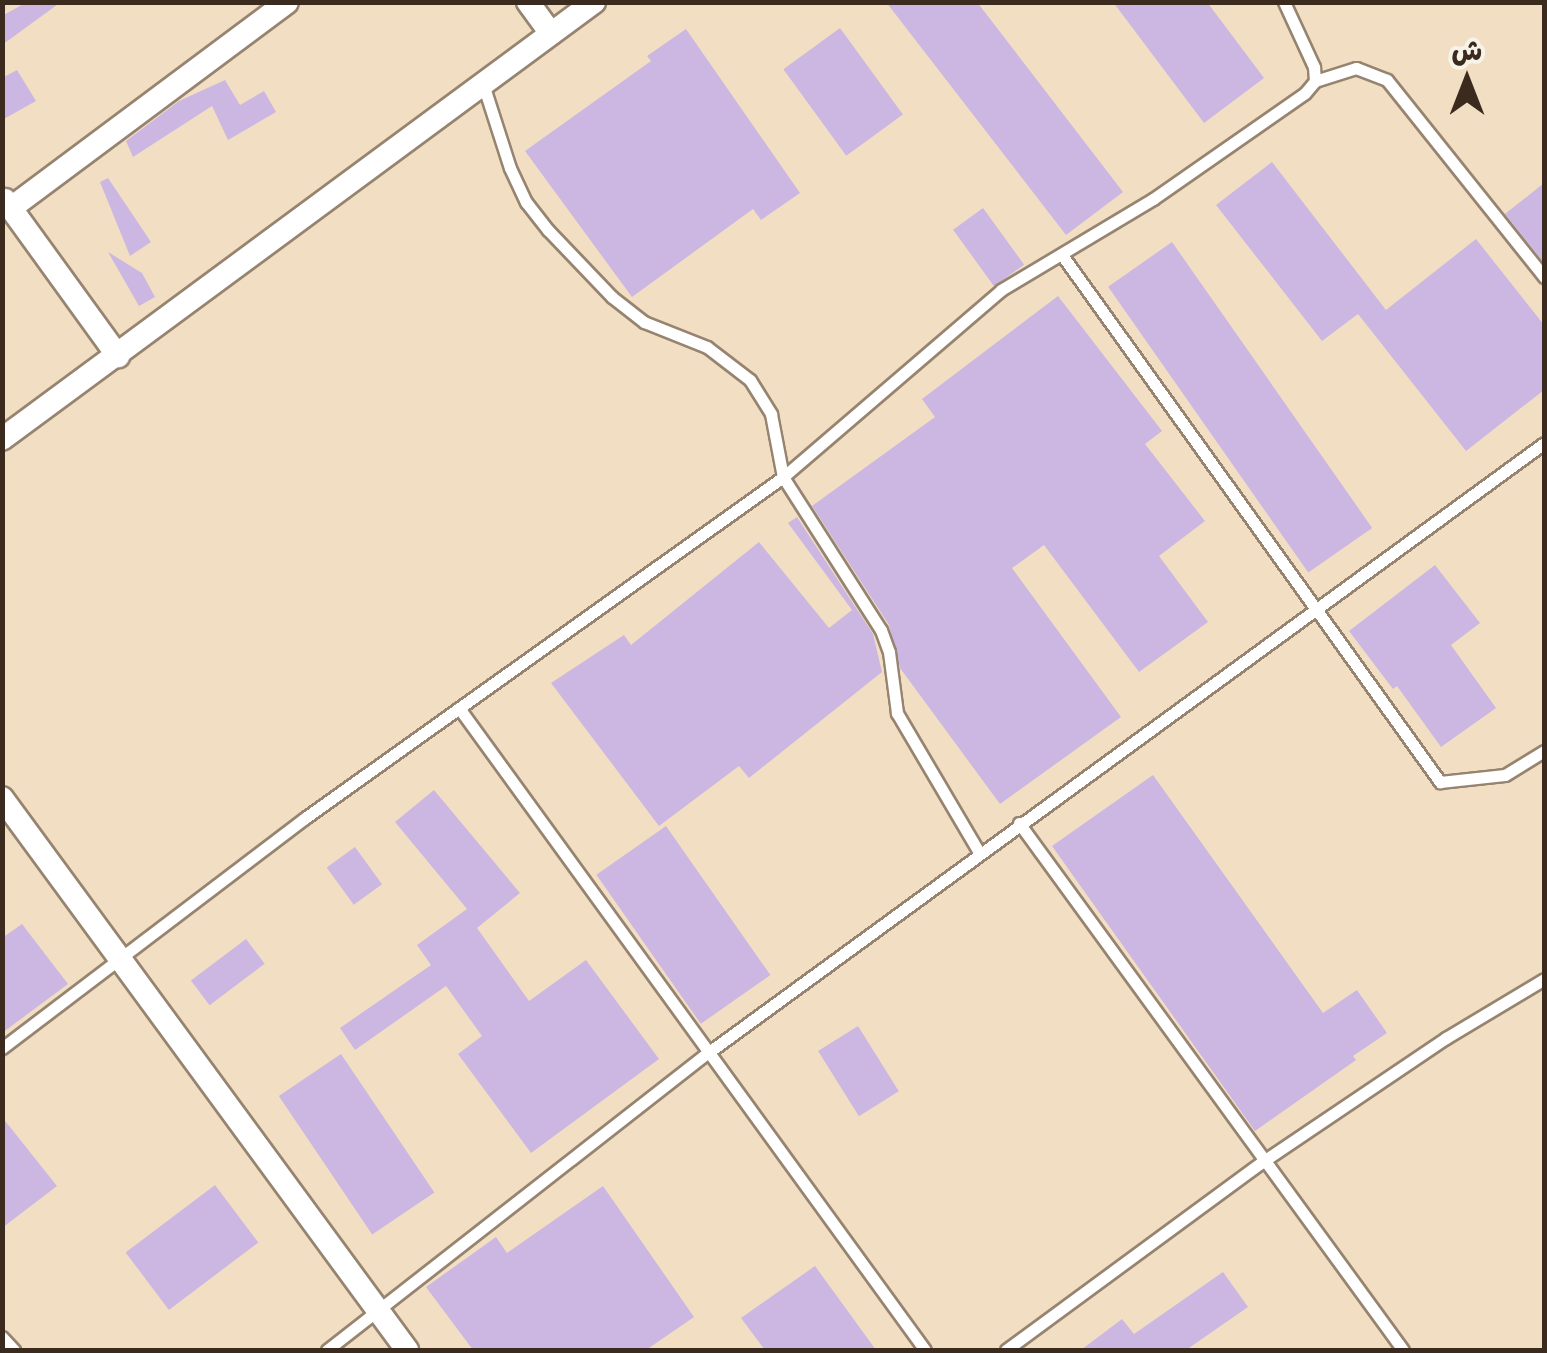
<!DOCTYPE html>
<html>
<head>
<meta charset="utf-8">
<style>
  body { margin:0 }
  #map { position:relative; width:1547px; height:1353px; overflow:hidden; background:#f2dfc3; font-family:"Patrick Hand","Playpen Sans Arabic",sans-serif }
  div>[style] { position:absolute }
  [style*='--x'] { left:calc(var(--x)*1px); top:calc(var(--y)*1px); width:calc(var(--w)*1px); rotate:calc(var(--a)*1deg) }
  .building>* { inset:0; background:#ccb6e2; transform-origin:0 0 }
  .roads { filter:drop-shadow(2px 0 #968470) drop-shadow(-2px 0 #968470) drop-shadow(0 2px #968470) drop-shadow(0 -2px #968470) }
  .service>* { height:11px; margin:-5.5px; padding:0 5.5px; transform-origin:5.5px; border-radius:5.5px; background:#fff }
  .minor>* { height:22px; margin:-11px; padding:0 11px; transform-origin:11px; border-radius:11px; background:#fff }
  span { translate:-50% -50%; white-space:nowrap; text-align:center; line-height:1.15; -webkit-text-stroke:10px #f7f3e8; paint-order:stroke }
  .frame { position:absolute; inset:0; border:5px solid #3b2a1e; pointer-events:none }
  .north { position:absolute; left:1417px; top:30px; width:100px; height:100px; -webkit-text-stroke:8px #f7f3e8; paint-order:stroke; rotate:0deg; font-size:28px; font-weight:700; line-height:40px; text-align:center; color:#3b2a1e }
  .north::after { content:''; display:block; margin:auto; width:35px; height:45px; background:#3b2a1e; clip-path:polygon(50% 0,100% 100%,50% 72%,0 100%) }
</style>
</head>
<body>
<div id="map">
  <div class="building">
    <div style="clip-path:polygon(27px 2px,61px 2px,2px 45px,2px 16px)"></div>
    <div style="clip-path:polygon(886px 2px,977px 2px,1123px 192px,1066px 235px)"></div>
    <div style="clip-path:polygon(1113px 2px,1207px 2px,1264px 78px,1204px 123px)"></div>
    <div style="left:840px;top:28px;width:107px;height:70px;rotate:54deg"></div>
    <div style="clip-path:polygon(686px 29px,800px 193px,761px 220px,753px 209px,632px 297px,525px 151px,651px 61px,647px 56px)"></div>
    <div style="clip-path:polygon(17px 70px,36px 101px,2px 120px,2px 78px)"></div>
    <div style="clip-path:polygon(225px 80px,240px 105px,264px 91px,276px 112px,228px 140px,212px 106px,133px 157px,126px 141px,179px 101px)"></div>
    <div style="clip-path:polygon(1272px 162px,1386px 310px,1476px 239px,1544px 325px,1544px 390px,1466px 451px,1358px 314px,1322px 341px,1216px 205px)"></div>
    <div style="clip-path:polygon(108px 178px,151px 242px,130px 256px,100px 182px)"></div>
    <div style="clip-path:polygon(1544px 183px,1544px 263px,1505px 214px)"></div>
    <div style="left:983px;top:208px;width:70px;height:37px;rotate:54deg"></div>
    <div style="left:1172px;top:242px;width:349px;height:78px;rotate:55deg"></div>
    <div style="clip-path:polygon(108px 252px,142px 273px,155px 297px,139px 306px)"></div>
    <div style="clip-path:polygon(1058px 296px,1162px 431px,1145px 444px,1205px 521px,1159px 556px,1208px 622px,1139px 672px,1044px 545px,1012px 568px,1121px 717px,1000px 804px,900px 668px,889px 625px,812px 506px,935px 417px,922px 399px)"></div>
    <div style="clip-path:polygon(797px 517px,873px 634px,882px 672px,749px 778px,739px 766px,659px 826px,551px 683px,624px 635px,631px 645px,759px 542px,829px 628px,852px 610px,788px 523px)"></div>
    <div style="clip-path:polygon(1435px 565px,1480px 623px,1451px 645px,1496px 708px,1441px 747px,1397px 686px,1393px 689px,1349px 631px)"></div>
    <div style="clip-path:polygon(1153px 775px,1323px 1013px,1357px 990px,1387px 1033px,1353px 1056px,1356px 1060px,1255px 1131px,1052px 846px)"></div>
    <div style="clip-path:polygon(434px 790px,520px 893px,477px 928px,529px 1001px,586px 960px,659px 1059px,531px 1153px,458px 1054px,482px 1036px,446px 986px,355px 1050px,340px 1028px,431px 965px,417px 945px,467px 909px,395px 822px)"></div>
    <div style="left:666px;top:826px;width:182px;height:85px;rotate:55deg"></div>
    <div style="left:355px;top:847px;width:46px;height:35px;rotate:54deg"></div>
    <div style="clip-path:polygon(22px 924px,68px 984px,2px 1033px,2px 938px)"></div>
    <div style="left:246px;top:939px;width:31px;height:69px;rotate:53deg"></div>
    <div style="left:858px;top:1026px;width:77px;height:47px;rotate:58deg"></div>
    <div style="left:341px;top:1054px;width:167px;height:75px;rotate:56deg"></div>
    <div style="clip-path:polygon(2px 1117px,57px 1186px,2px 1228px)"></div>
    <div style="left:215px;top:1185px;width:72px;height:112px;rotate:53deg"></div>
    <div style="clip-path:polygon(603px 1186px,694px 1317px,646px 1350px,473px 1350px,426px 1287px,496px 1237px,507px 1253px)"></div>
    <div style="clip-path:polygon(815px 1266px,876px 1350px,765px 1350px,741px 1318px)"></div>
    <div style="clip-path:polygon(1223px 1272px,1248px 1307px,1186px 1350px,1081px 1350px,1122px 1319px,1134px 1334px)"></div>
  </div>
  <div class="roads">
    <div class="service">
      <div style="--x:1284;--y:2;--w:72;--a:65.2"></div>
      <div style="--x:1314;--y:67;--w:14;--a:86"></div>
      <div style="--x:483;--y:84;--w:88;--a:72.2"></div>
      <div style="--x:510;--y:168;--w:38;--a:65"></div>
      <div style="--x:526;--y:202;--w:36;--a:52"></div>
      <div style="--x:548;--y:230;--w:93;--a:46.3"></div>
      <div style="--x:612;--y:297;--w:41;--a:38"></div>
      <div style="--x:644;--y:322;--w:68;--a:21.6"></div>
      <div style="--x:707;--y:347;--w:54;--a:37.5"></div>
      <div style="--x:750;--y:380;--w:40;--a:58"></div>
      <div style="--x:771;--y:414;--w:64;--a:79.2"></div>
      <div style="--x:783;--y:477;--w:182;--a:57.4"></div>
      <div style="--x:881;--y:630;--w:23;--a:70"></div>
      <div style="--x:889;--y:652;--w:62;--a:82.5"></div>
      <div style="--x:897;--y:713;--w:161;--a:59.5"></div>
      <div style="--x:1062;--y:255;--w:649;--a:54.35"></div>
      <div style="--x:1440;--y:782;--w:65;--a:-6.1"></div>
      <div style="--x:1505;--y:775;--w:46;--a:-31.6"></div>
      <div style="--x:459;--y:708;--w:793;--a:54.03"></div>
      <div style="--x:1019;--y:823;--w:652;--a:53.92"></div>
      <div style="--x:2;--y:1048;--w:380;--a:-37.2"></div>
      <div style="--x:305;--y:818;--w:587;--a:-35.5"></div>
      <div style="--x:783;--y:477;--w:287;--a:-40.6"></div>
      <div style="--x:1001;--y:290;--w:177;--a:-30.9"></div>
      <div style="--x:1153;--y:199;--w:185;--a:-34.9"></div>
      <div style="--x:1305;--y:93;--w:16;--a:-50"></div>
      <div style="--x:1315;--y:81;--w:43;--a:-17.6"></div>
      <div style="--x:1356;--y:68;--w:33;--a:21"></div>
      <div style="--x:1387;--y:80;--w:252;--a:51.4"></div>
      <div style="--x:2;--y:1337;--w:18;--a:47"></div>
      <div style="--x:327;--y:1350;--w:484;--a:-38"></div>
      <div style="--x:709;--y:1052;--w:1033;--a:-36.1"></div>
      <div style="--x:1006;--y:1350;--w:318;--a:-36.3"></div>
      <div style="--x:1262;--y:1162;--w:222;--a:-34"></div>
      <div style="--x:1446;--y:1038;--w:114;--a:-31"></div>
    </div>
    <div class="minor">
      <div style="--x:528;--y:2;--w:39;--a:54"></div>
      <div style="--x:5;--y:200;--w:193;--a:54.1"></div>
      <div style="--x:11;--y:208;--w:344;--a:-36.7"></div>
      <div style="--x:2;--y:439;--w:736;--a:-36.43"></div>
      <div style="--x:2;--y:798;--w:685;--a:53.73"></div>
    </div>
  </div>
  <div class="frame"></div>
  <div class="north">ش</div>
</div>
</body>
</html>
